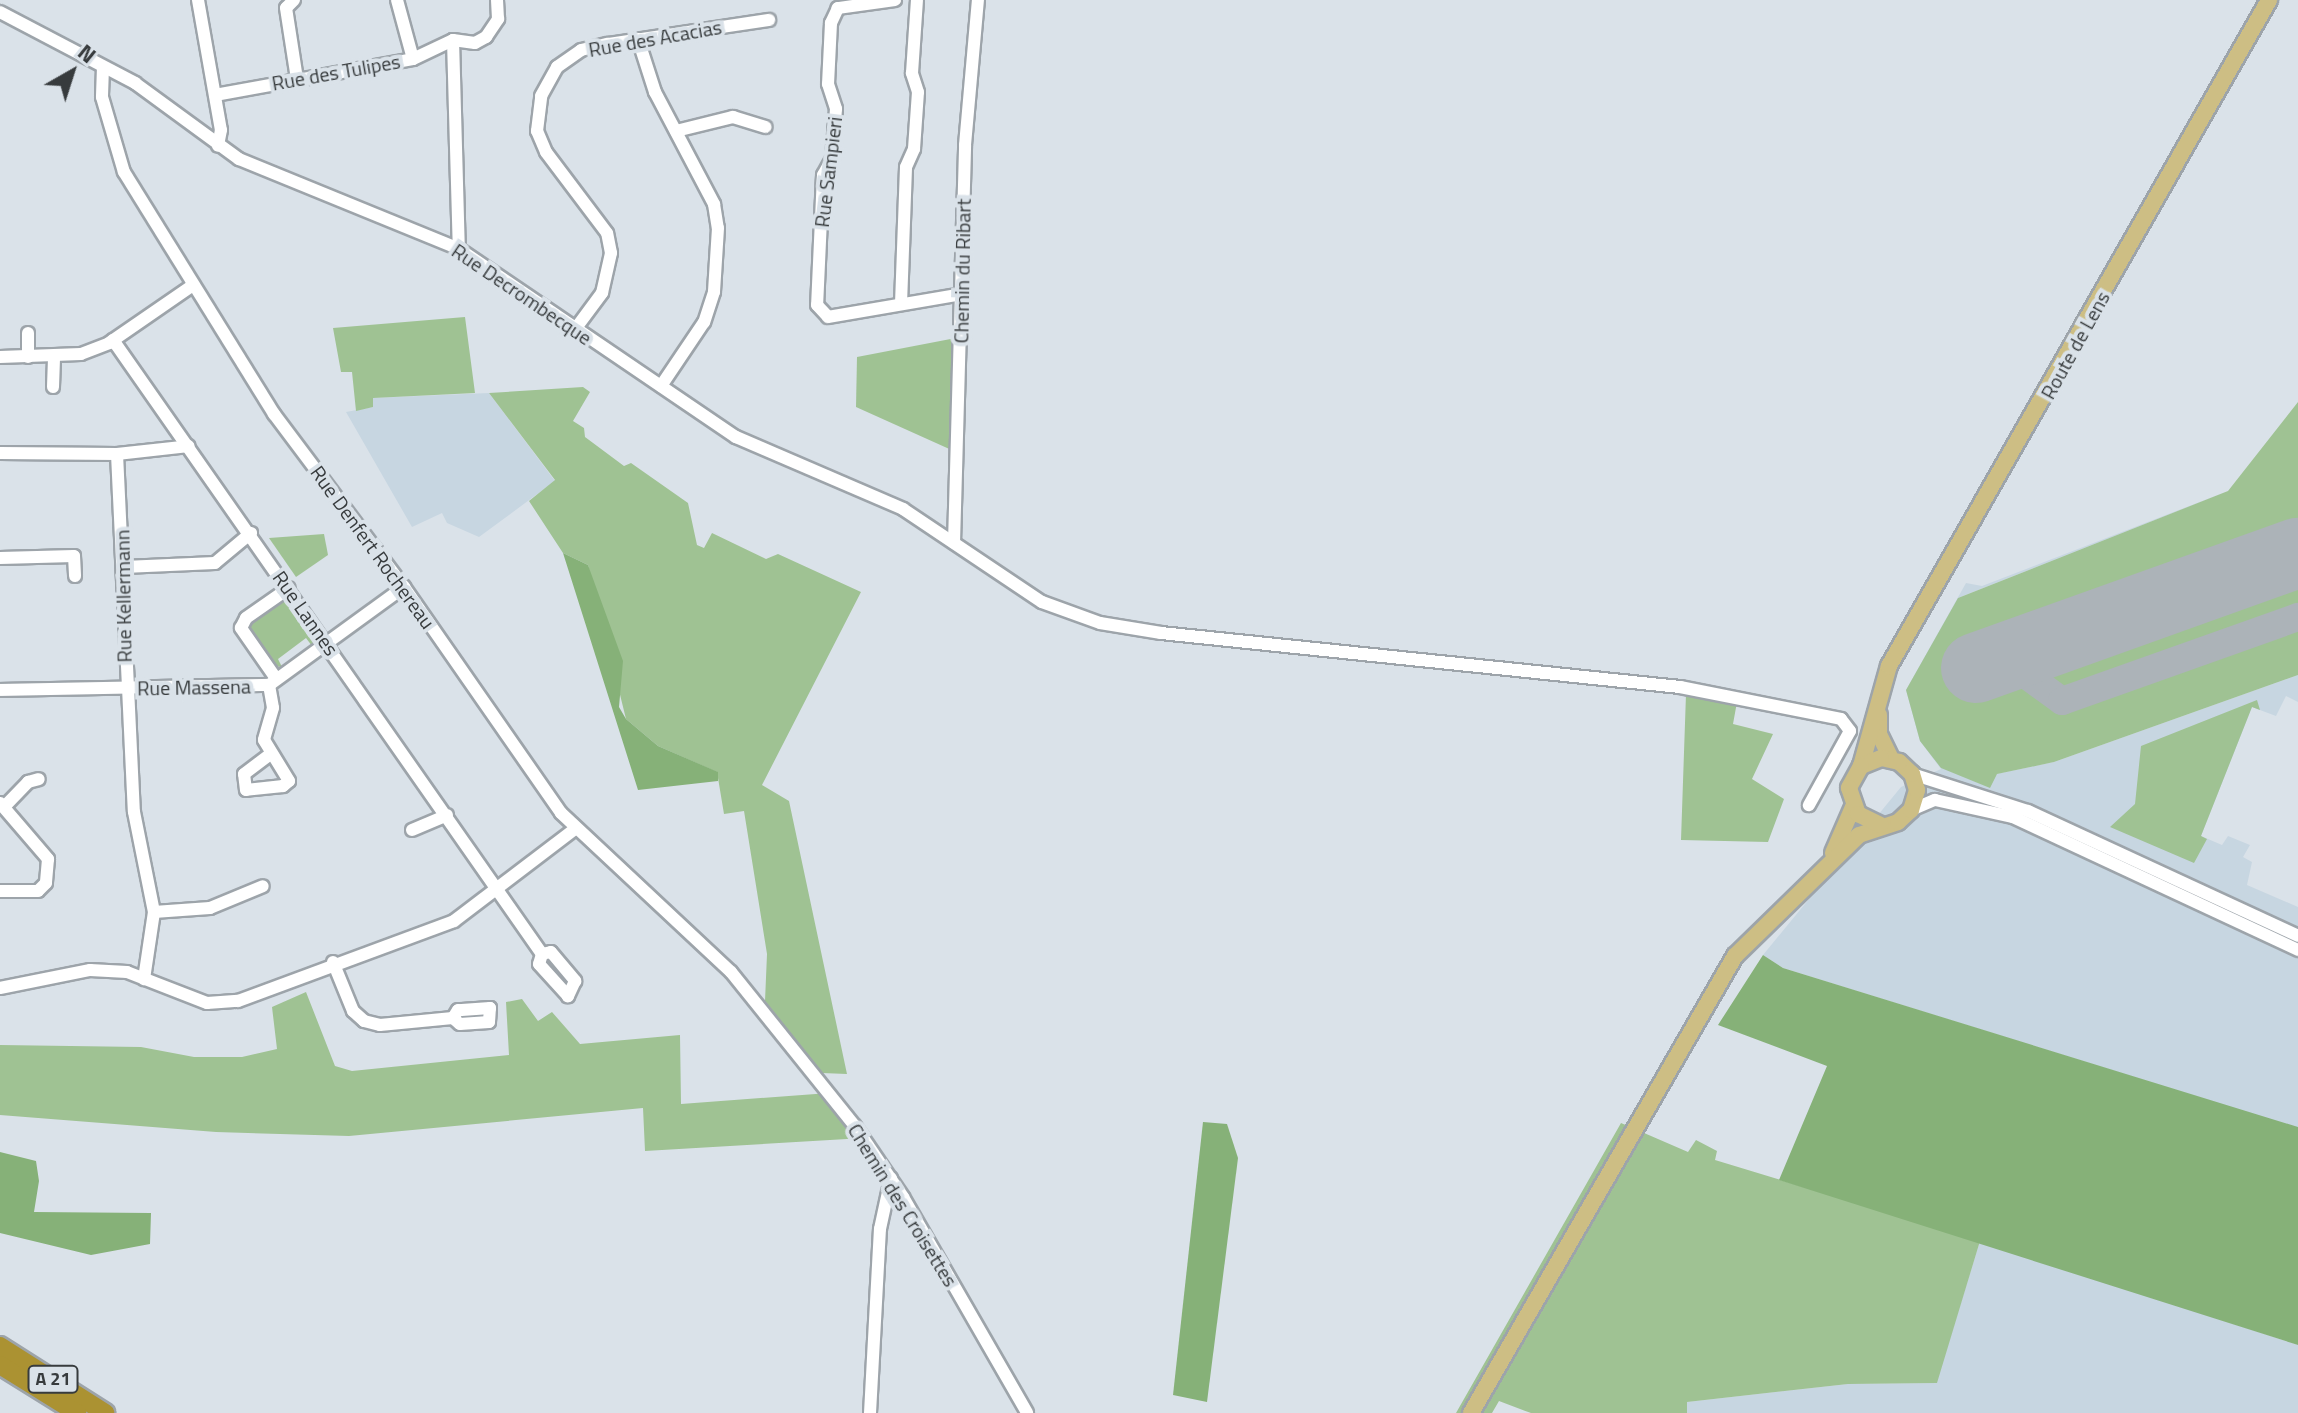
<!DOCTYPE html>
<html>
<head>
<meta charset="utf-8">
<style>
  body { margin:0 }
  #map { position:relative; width:2298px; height:1413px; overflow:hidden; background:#dae2e9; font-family:"Titillium Web",sans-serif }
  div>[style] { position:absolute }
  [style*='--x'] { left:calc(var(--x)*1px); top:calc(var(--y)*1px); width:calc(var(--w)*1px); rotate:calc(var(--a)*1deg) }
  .built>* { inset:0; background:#c7d6e1 }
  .green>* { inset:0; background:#9fc293 }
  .forest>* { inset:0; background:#86b178 }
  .taxiway>* { height:28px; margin:-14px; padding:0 14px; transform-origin:14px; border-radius:14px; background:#acb3b8 }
  .runway>* { height:70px; margin:-35px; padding:0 35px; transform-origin:35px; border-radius:35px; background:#acb3b8 }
  .roads { filter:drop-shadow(2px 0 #9da4aa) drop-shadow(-2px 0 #9da4aa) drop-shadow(0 2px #9da4aa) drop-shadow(0 -2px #9da4aa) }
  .minor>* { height:12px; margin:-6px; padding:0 6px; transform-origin:6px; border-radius:6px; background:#fff }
  .major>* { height:16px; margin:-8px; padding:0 8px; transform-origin:8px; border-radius:8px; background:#cdbe84 }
  .highway>* { height:18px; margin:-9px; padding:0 9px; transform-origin:9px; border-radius:9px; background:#ab9232 }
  span { translate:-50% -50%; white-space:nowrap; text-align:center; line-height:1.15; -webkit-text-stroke:8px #dae2e9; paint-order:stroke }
  .shield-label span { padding:2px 6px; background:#dae2e9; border:2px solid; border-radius:6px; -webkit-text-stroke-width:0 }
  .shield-label { font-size:18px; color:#373b3d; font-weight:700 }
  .street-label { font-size:20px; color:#373b3d }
  .north { position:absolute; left:32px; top:32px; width:80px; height:80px; -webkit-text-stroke:6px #dae2e9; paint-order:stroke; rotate:39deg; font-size:22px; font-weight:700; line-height:32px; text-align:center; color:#373b3d }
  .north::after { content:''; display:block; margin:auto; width:28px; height:36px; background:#373b3d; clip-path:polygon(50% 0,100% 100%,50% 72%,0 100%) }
</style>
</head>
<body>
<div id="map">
  <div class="built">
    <div style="clip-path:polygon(489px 393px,555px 481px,479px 537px,447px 523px,442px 513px,412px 527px,346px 412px,373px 407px,372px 398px)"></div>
    <div style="clip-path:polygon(2298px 395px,2228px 491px,1958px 598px,1996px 774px,2054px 762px,2298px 675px,2298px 702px,2286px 696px,2276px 716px,2252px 707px,2201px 836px,2222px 845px,2228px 836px,2250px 845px,2243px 857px,2252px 862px,2247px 885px,2298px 907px,2298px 1128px,1783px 968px,1763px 955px,1901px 787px,1941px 769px,1920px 741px,1906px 690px,1966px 583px,1982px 586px,2228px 491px)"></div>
    <div style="clip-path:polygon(1980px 1241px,2298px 1345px,2298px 1413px,1687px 1413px,1687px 1402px,1848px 1384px,1936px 1383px)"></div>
  </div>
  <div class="green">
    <div style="clip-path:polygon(465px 317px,475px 393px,373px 398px,373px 407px,356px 411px,352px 372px,341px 372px,333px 328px)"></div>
    <div style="clip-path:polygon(961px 337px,956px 452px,856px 407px,857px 357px)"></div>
    <div style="clip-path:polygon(583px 387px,590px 392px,573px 421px,584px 428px,585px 437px,624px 466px,631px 463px,688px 503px,697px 545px,704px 548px,712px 533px,766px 559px,778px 554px,861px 592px,762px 785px,789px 801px,847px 1074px,822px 1073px,765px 1001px,767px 954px,744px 811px,724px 814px,717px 772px,658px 746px,626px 719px,588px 565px,563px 553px,529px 501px,555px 480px,489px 393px)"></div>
    <div style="clip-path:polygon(2298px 402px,2298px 675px,2054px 762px,1997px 774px,1990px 788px,1941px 768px,1920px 741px,1906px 690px,1958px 598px,2228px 491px)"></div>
    <div style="clip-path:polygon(324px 534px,328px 555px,296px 577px,269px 538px)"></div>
    <div style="clip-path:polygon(282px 600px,291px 602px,316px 635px,312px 646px,306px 638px,278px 659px,282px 667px,272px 666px,248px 631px,249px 622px)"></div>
    <div style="clip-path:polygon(1686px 694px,1737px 702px,1733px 724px,1773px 734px,1752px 779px,1784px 799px,1768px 842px,1681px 840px)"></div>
    <div style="clip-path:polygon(2257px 700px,2260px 710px,2252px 707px,2201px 836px,2207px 839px,2194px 863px,2110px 827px,2135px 804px,2141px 746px)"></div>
    <div style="clip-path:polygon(306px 992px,335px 1066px,352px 1071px,509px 1055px,506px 1002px,522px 999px,538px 1021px,552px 1012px,580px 1044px,680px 1035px,681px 1104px,829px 1093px,864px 1138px,645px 1151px,643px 1108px,349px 1136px,216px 1132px,0 1115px,0 1045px,141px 1047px,194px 1057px,242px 1057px,277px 1049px,272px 1007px)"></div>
    <div style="clip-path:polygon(1621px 1123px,1688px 1152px,1696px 1140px,1717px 1151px,1715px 1160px,1980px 1241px,1937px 1383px,1848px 1384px,1687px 1402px,1687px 1413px,1531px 1413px,1499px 1401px,1492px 1413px,1456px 1413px)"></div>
  </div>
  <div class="forest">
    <div style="clip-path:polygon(563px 553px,588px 565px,623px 661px,619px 707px,626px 719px,658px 746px,718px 772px,718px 781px,638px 790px)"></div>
    <div style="clip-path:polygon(1763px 955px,1783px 968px,2298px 1127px,2298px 1345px,1779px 1180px,1827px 1066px,1718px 1025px)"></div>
    <div style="clip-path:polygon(1203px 1122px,1227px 1124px,1238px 1158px,1207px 1402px,1173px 1395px)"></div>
    <div style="clip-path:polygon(0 1152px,36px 1161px,39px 1181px,34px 1212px,151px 1213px,150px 1244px,91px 1255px,0 1233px)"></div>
  </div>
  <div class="taxiway">
    <div style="--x:2003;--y:658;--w:73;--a:36.1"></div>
    <div style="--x:2062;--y:701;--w:251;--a:-19.6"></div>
  </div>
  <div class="runway">
    <div style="--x:1976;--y:668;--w:342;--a:-19.7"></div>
  </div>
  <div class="roads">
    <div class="minor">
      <div style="--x:198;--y:0;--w:132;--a:80"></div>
      <div style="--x:221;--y:130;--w:16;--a:101"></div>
      <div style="--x:294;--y:0;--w:11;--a:135"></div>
      <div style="--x:286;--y:8;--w:72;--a:81.2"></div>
      <div style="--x:397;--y:0;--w:61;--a:74.8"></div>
      <div style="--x:895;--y:0;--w:58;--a:172"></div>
      <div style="--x:838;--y:8;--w:17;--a:115"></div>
      <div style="--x:831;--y:23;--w:61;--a:92.8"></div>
      <div style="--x:828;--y:84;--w:26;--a:72"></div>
      <div style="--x:836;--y:109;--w:50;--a:94.6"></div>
      <div style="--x:832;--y:159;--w:18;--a:119"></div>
      <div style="--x:823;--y:175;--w:130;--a:92.6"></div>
      <div style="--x:817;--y:305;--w:16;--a:47"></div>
      <div style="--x:828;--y:317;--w:137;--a:-9.7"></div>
      <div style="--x:0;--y:12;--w:153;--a:27.7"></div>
      <div style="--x:135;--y:83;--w:129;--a:36.2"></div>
      <div style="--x:239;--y:159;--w:238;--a:22.2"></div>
      <div style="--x:459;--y:249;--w:335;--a:34.2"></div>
      <div style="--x:736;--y:437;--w:182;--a:23.3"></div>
      <div style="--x:903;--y:509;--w:167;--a:33.8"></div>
      <div style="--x:1042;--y:602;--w:62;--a:19.9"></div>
      <div style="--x:1100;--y:623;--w:62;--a:9.3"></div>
      <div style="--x:1161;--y:633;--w:522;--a:5.94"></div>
      <div style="--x:1680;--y:687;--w:164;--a:11.2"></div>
      <div style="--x:1841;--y:719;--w:15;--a:53"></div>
      <div style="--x:1850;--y:731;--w:85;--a:119"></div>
      <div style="--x:638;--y:39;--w:56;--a:72.2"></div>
      <div style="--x:655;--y:92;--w:127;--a:62.2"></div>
      <div style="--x:714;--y:204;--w:24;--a:81"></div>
      <div style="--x:718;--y:228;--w:64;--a:93.6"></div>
      <div style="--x:714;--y:292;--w:32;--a:108"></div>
      <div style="--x:704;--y:322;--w:77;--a:123.9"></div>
      <div style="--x:453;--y:40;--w:209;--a:88.4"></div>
      <div style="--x:453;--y:40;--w:22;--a:8"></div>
      <div style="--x:475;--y:43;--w:13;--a:-29"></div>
      <div style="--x:486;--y:37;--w:22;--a:-56"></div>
      <div style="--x:498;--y:19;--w:19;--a:-93"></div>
      <div style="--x:103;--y:67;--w:30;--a:92"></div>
      <div style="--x:102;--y:97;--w:78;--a:73.7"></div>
      <div style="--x:124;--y:172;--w:285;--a:58.2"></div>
      <div style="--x:274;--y:414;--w:216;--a:53.1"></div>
      <div style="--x:404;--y:587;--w:275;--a:55.2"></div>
      <div style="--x:561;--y:813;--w:233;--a:43.1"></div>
      <div style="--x:731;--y:972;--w:198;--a:51.2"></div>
      <div style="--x:855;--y:1126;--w:86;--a:55.9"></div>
      <div style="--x:903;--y:1197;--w:249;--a:60.1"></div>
      <div style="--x:215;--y:95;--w:201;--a:-10.3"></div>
      <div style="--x:413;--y:59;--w:44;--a:-25.4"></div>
      <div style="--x:676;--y:131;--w:59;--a:-13.8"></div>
      <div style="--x:733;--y:117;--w:34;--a:17"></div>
      <div style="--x:901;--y:304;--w:137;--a:-87.9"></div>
      <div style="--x:906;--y:167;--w:20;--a:-66"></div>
      <div style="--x:914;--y:149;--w:57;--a:-86"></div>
      <div style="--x:918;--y:92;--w:20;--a:-108"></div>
      <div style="--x:912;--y:73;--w:73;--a:-86.1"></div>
      <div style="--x:576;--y:328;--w:44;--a:-53.4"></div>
      <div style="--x:602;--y:293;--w:41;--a:-77.3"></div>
      <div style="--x:611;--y:253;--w:20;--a:-101"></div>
      <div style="--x:607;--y:233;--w:101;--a:-127"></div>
      <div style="--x:546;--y:152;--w:23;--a:-113"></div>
      <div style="--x:537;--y:131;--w:35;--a:-83"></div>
      <div style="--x:541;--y:96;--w:33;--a:-61"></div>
      <div style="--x:557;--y:67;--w:29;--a:-35"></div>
      <div style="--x:581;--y:50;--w:28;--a:-13"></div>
      <div style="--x:608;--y:44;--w:163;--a:-8.5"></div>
      <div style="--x:113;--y:340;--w:749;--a:55.06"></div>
      <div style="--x:0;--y:357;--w:81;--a:-2.1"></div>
      <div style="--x:81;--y:354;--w:30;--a:-21"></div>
      <div style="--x:109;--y:343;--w:102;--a:-34.6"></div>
      <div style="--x:28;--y:357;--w:24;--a:-90"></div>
      <div style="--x:53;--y:387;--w:31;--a:-88"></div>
      <div style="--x:0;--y:453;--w:117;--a:0.5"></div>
      <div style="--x:117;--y:454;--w:72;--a:-6.3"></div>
      <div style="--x:117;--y:454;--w:358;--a:87.3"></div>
      <div style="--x:134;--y:812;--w:102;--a:78.7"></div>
      <div style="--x:154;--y:912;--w:68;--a:98.5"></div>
      <div style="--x:954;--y:543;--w:398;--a:-88.4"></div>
      <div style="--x:965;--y:145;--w:146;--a:-84.9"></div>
      <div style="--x:0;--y:558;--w:74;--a:-1.5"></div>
      <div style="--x:74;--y:556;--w:20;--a:87"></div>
      <div style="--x:124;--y:567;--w:91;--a:-2.5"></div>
      <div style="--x:215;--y:563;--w:47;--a:-39.8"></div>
      <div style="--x:275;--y:677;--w:60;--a:-124.8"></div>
      <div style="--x:241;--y:628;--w:11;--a:-63"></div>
      <div style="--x:246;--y:618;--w:52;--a:-34.9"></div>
      <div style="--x:269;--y:685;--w:23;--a:80"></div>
      <div style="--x:273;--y:708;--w:33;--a:106"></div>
      <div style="--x:264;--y:740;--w:48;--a:58.6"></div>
      <div style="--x:289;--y:781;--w:8;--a:140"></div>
      <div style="--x:283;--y:786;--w:37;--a:174"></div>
      <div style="--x:246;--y:790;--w:16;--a:-97"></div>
      <div style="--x:244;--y:774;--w:34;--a:-37"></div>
      <div style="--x:0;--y:690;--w:269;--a:-1.1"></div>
      <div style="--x:269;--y:685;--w:167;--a:-36"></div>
      <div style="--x:1912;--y:774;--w:122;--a:17.7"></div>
      <div style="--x:2028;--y:811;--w:298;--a:24.8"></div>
      <div style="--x:0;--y:803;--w:74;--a:49.4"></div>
      <div style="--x:48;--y:859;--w:24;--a:95"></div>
      <div style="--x:46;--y:883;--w:11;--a:135"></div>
      <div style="--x:38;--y:891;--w:38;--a:180"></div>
      <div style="--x:4;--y:807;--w:35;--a:-46"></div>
      <div style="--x:28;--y:782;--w:11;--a:-15"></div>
      <div style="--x:1911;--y:810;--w:26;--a:-23"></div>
      <div style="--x:1935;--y:800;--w:80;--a:12.3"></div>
      <div style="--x:2013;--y:817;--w:315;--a:25"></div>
      <div style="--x:412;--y:830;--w:38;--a:-23"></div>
      <div style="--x:154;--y:912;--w:56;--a:-4.1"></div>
      <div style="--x:210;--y:908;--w:57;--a:-22.5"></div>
      <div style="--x:551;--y:952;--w:38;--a:50"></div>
      <div style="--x:575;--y:981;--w:17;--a:115"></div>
      <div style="--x:568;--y:996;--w:43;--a:-132.2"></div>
      <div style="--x:539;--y:964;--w:10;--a:-73"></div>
      <div style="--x:542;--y:954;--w:9;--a:-13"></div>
      <div style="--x:333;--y:962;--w:53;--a:67.8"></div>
      <div style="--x:353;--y:1011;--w:15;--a:42"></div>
      <div style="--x:364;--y:1021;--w:16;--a:14"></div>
      <div style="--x:380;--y:1025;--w:73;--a:-5.5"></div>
      <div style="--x:453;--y:1018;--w:9;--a:41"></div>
      <div style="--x:460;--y:1024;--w:29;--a:-4"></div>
      <div style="--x:489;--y:1022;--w:14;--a:-86"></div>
      <div style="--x:490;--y:1008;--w:32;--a:176"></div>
      <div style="--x:458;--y:1010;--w:9;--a:122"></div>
      <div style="--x:0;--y:988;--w:92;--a:-11.3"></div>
      <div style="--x:90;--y:970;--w:37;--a:3"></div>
      <div style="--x:127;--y:972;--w:86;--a:21.2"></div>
      <div style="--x:207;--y:1003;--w:31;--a:-4"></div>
      <div style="--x:238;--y:1001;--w:230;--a:-20.3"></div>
      <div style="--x:454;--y:921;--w:153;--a:-37.3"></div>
      <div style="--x:870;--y:1413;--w:184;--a:-86.9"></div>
      <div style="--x:880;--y:1229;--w:52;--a:-77.8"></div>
    </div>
    <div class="major">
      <div style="--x:1879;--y:715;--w:19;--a:90"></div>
      <div style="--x:1879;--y:734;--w:28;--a:64"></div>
      <div style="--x:1861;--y:766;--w:104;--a:-74.4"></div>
      <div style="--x:1889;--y:666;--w:767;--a:-60.29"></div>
      <div style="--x:1833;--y:853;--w:50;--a:-66.5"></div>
      <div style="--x:1471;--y:1413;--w:528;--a:-59.99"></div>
      <div style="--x:1735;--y:956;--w:173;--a:-44.3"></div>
      <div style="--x:1859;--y:835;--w:41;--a:-18.4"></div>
      <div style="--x:1898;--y:822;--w:18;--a:-43"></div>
      <div style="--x:1911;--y:810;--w:21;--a:-73"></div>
      <div style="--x:1917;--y:790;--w:17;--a:-107"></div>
      <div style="--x:1912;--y:774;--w:18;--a:-137"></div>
      <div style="--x:1899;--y:762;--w:18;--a:-167"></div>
      <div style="--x:1881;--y:758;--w:22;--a:158"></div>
      <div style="--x:1861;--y:766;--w:25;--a:119"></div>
      <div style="--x:1849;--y:788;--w:28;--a:71"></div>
      <div style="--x:1858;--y:814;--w:25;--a:26"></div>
    </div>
    <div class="highway">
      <div style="--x:0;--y:1346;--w:125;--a:32.5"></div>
      <div style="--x:0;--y:1365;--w:91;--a:31.9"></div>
    </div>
  </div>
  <div class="shield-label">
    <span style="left:53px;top:1379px">A 21</span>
  </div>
  <div class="street-label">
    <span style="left:655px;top:38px;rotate:-10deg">Rue des Acacias</span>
    <span style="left:336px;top:72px;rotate:-10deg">Rue des Tulipes</span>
    <span style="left:828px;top:172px;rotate:-83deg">Rue Sampieri</span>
    <span style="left:962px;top:271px;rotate:-89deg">Chemin du Ribart</span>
    <span style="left:522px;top:294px;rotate:34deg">Rue Decrombecque</span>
    <span style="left:2075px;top:345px;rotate:-61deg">Route de Lens</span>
    <span style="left:373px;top:547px;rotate:54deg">Rue Denfert Rochereau</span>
    <span style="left:123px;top:596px;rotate:-91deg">Rue Kellermann</span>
    <span style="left:306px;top:613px;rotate:55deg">Rue Lannes</span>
    <span style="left:194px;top:687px;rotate:-1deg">Rue Massena</span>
    <span style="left:903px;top:1205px;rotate:58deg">Chemin des Croisettes</span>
  </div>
  <div class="north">N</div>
</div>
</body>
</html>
